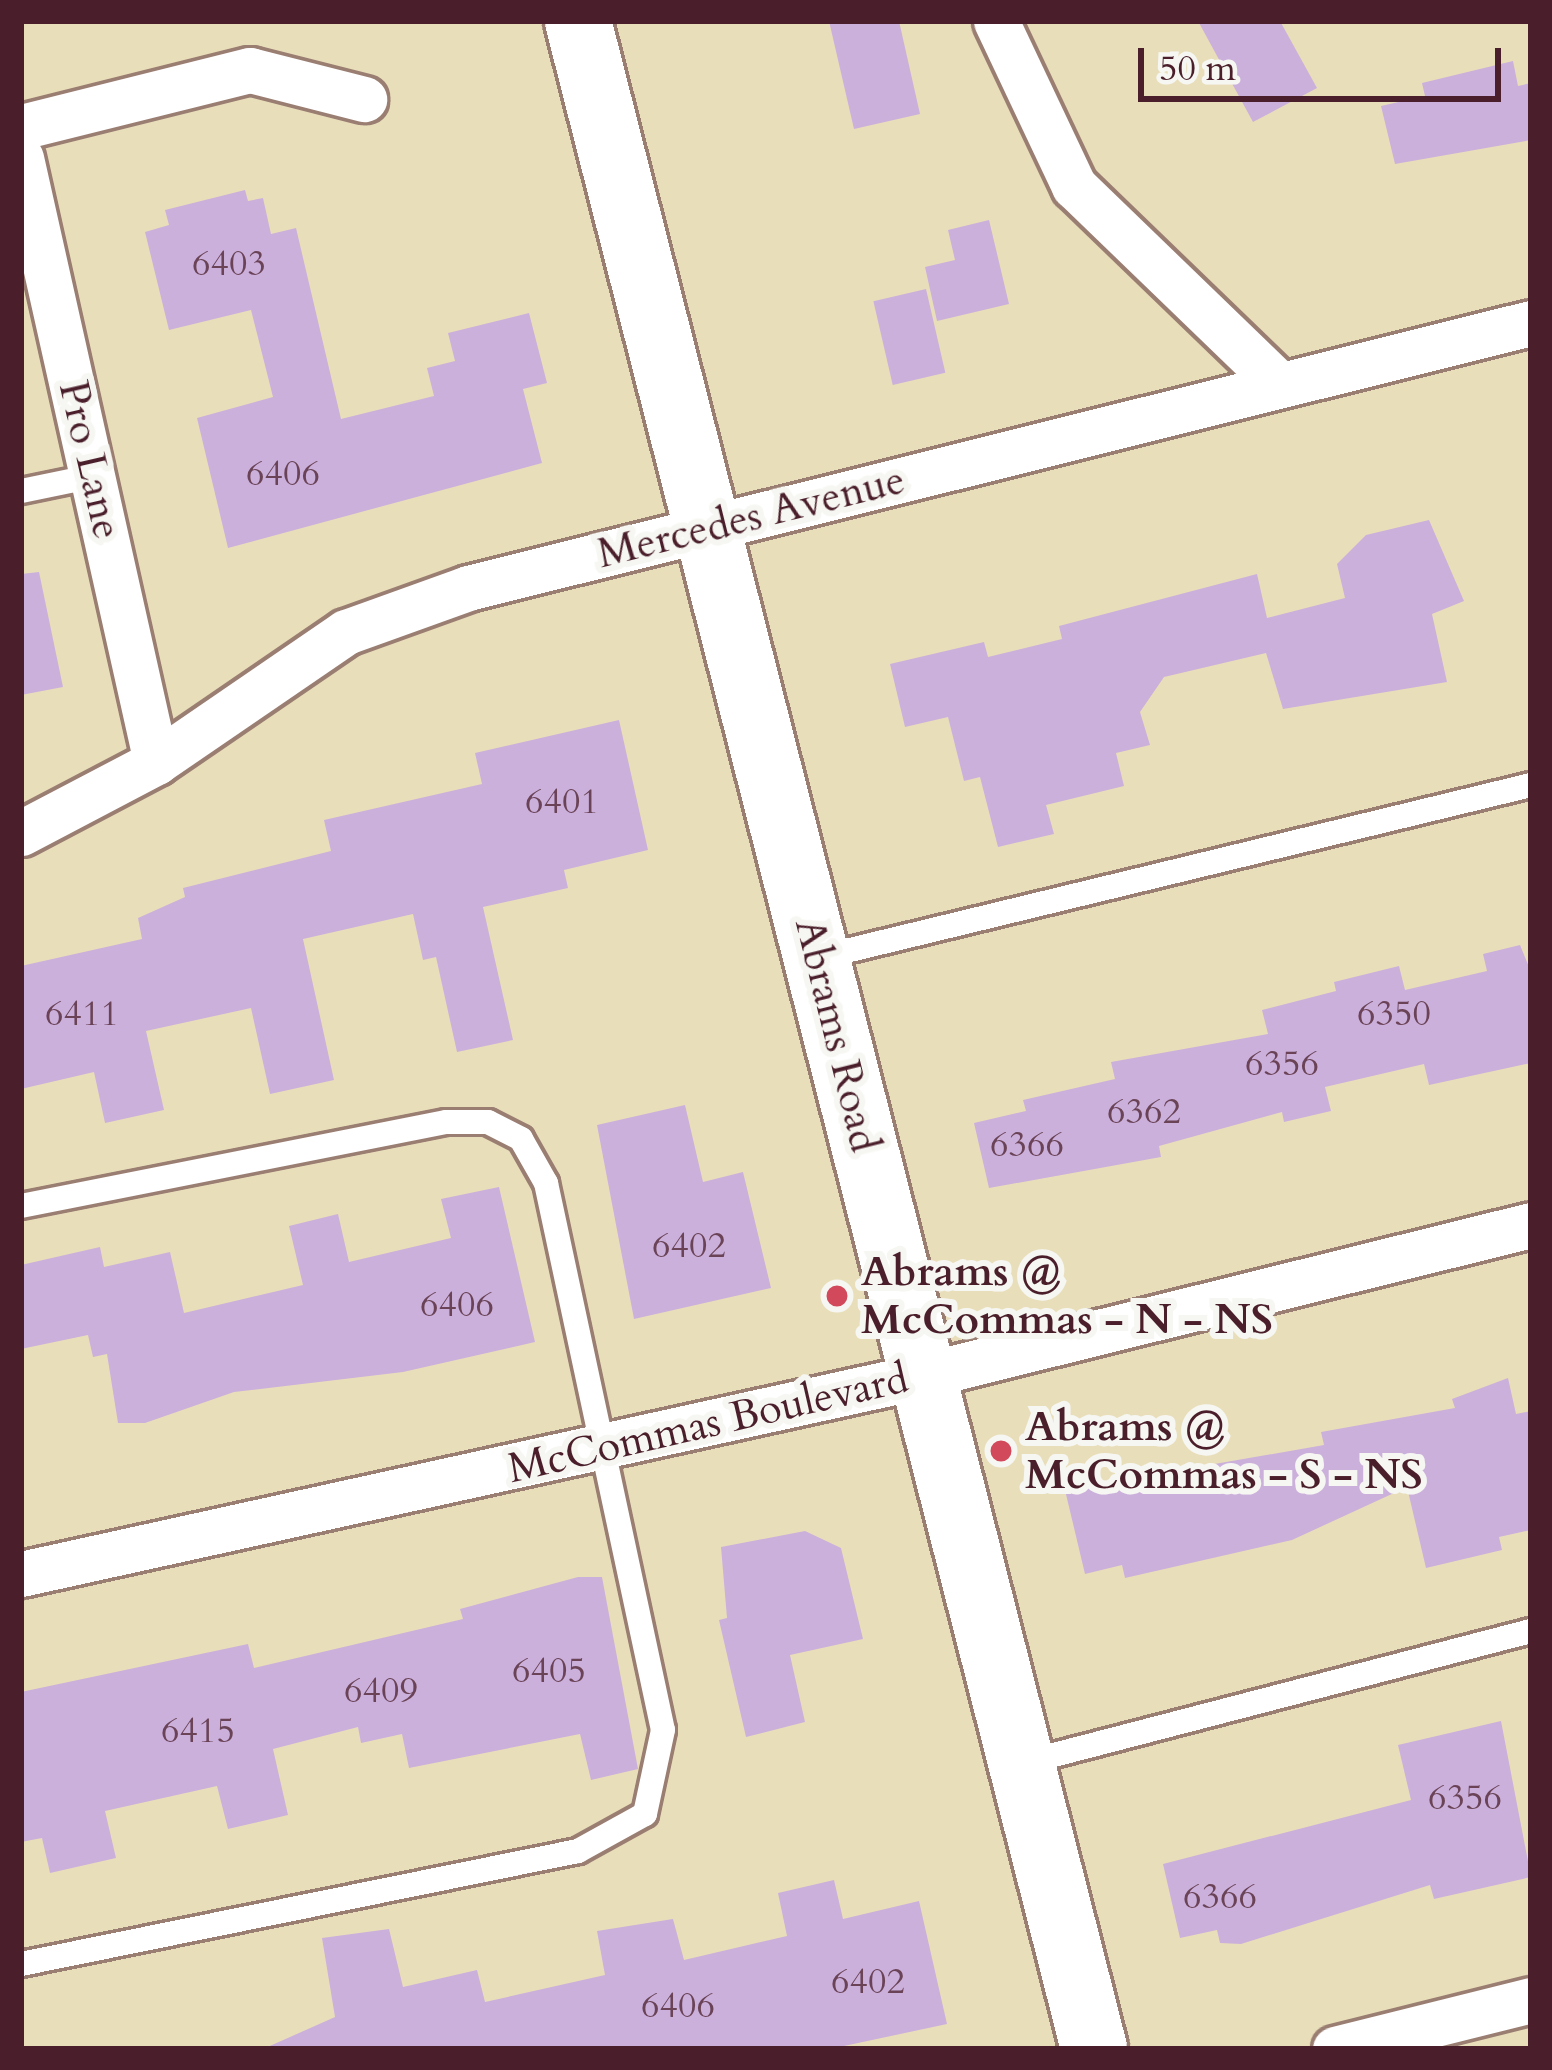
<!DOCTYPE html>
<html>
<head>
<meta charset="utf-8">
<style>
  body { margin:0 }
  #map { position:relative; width:1552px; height:2070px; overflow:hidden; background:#e9deba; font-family:Cardo,serif }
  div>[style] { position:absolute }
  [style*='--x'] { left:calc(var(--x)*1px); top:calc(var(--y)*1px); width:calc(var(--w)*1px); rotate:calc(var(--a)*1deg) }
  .building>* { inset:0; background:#cbb0db; transform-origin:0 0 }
  .roads { filter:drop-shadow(3px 0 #9a7e72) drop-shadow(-3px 0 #9a7e72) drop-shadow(0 3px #9a7e72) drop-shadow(0 -3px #9a7e72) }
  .service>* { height:24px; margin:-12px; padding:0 12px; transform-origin:12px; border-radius:12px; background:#fff }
  .minor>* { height:45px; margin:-22.5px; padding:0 22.5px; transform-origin:22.5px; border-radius:22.5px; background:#fff }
  .secondary>* { height:66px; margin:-33px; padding:0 33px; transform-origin:33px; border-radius:33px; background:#fff }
  .dots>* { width:33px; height:33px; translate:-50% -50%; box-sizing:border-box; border:6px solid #f6f6f2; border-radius:50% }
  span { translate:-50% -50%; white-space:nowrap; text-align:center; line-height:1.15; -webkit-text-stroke:12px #f6f6f2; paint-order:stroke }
  .number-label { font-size:36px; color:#6a4357 }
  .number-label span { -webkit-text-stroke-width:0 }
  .street-label { font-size:42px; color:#4a1f2b }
  .poi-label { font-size:42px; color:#4a1f2b; font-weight:700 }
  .left { translate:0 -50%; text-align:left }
  .frame { position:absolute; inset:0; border:24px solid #4a1f2b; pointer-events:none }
  .scale { position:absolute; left:1138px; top:48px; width:363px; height:54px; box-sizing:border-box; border:6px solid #4a1f2b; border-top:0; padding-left:15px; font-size:36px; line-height:42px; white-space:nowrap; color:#4a1f2b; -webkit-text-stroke:9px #f6f6f2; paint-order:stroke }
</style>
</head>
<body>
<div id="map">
  <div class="building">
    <div style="clip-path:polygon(829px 21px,899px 21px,920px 114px,854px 129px)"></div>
    <div style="clip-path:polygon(1198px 21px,1280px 21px,1317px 88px,1253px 122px)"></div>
    <div style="clip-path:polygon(1513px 61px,1518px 86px,1531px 83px,1531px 140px,1395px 164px,1381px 106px,1425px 96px,1422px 83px)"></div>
    <div style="clip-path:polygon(245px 190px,248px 201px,263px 198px,271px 234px,296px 228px,341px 419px,434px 396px,427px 368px,455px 361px,448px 333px,529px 313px,547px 383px,523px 389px,542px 463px,228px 548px,197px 418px,273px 397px,251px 310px,169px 330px,145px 232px,169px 225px,165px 210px)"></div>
    <div style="clip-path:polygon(989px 220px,1009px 304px,937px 321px,925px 267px,955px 260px,948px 230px)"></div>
    <div style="left:926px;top:289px;width:86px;height:54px;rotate:77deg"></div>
    <div style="clip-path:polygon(1429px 520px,1464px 601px,1432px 614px,1447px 682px,1283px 709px,1266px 653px,1164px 677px,1140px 712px,1150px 745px,1116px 753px,1124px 786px,1046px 805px,1054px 834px,998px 847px,980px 777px,964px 781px,948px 717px,905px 727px,890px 664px,984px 642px,988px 657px,1062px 639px,1059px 626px,1257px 574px,1267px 618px,1345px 598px,1337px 564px,1366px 535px)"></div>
    <div style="clip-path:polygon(39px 572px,63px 687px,21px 695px,21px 574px)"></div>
    <div style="clip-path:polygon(619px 720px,648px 850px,564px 870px,568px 888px,483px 907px,513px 1040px,457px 1052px,436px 957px,423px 960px,413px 914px,303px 939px,334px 1080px,270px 1094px,251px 1008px,146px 1031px,164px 1110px,105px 1123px,94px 1072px,21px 1089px,21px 966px,142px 939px,138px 918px,185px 897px,183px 888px,331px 851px,324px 820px,482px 784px,475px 753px)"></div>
    <div style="clip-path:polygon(1520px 945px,1531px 972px,1531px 1063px,1429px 1085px,1424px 1064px,1325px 1087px,1331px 1111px,1284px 1122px,1282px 1112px,1159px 1146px,1161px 1157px,989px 1188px,974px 1123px,1026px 1111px,1023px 1100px,1115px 1079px,1111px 1062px,1268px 1034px,1262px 1010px,1336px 991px,1334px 982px,1399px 966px,1405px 990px,1487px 971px,1483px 954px)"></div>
    <div style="clip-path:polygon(685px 1105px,703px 1182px,743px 1172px,771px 1288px,634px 1319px,597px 1125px)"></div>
    <div style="clip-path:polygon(499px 1187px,535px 1342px,403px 1372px,234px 1392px,145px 1423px,118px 1423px,107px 1354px,93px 1357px,88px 1335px,21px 1349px,21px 1265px,100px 1247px,104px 1267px,170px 1252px,184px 1313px,303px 1285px,289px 1226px,338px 1214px,349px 1262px,451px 1238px,441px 1199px)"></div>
    <div style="clip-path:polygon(1508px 1378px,1516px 1414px,1531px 1411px,1531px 1530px,1499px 1537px,1502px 1550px,1426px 1568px,1407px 1487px,1292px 1540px,1125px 1578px,1122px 1565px,1085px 1574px,1065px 1490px,1324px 1445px,1321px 1432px,1455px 1408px,1452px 1399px)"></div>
    <div style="clip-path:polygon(805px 1531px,841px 1548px,863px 1639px,790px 1655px,805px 1722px,746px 1737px,719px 1620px,727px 1618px,721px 1547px)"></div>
    <div style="clip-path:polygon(578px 1577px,602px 1577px,638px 1769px,591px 1780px,580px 1734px,409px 1768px,402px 1734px,361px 1743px,358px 1727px,273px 1749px,288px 1815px,228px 1829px,217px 1786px,105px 1811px,116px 1858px,50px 1873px,42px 1838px,21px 1842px,21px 1692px,248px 1644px,254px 1668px,463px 1619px,460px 1609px)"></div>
    <div style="clip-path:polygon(1501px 1721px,1531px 1877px,1434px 1899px,1430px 1885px,1241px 1944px,1220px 1943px,1217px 1930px,1180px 1938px,1163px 1864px,1411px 1800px,1398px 1745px)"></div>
    <div style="clip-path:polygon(834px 1880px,843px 1919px,919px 1901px,947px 2024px,830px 2049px,263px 2049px,335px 2017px,322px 1938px,389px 1929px,403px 1987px,477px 1970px,485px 2002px,605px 1975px,597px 1931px,673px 1919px,684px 1960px,787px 1936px,778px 1893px)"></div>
  </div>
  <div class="roads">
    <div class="service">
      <div style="--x:21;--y:491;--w:75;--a:-11.6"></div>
      <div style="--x:817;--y:958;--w:735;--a:-13.62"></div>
      <div style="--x:21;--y:1206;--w:433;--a:-11.2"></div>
      <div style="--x:446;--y:1122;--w:42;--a:0"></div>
      <div style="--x:488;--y:1122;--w:37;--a:27"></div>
      <div style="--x:521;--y:1139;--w:51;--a:60.4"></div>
      <div style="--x:546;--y:1183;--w:559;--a:77.93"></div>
      <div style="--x:663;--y:1730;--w:86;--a:102.1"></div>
      <div style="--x:645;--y:1814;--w:77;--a:151.1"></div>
      <div style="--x:578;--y:1851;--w:568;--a:168.53"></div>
      <div style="--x:1023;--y:1763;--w:525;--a:-14.57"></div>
    </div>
    <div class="minor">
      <div style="--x:996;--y:21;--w:183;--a:64.7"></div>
      <div style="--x:1074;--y:186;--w:285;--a:44"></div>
      <div style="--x:21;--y:127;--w:236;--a:-14"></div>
      <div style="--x:250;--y:70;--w:118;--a:14.3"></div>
      <div style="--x:21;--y:158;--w:619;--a:77.4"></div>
      <div style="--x:21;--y:833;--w:153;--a:-27.7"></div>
      <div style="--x:156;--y:762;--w:230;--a:-34.4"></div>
      <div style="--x:346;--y:632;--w:130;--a:-19.8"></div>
      <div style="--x:468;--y:588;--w:1096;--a:-14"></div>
      <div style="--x:21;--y:1574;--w:926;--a:-12.41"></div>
      <div style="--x:925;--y:1375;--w:624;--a:-13.9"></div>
      <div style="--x:1335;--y:2049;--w:202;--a:-14"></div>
    </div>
    <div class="secondary">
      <div style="--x:578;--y:21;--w:2093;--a:75.72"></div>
    </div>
  </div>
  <div class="dots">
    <div style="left:837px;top:1296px;background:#d1495b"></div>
    <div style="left:1001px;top:1451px;background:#d1495b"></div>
  </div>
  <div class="number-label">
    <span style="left:229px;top:264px">6403</span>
    <span style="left:283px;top:474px">6406</span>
    <span style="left:562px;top:802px">6401</span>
    <span style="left:82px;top:1014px">6411</span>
    <span style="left:1394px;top:1014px">6350</span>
    <span style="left:1282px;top:1064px">6356</span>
    <span style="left:1144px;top:1112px">6362</span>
    <span style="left:1027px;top:1145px">6366</span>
    <span style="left:689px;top:1246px">6402</span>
    <span style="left:457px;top:1305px">6406</span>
    <span style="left:549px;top:1671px">6405</span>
    <span style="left:381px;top:1691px">6409</span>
    <span style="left:198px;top:1731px">6415</span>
    <span style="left:1465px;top:1798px">6356</span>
    <span style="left:1220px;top:1897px">6366</span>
    <span style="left:868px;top:1982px">6402</span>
    <span style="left:678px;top:2006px">6406</span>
  </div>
  <div class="street-label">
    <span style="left:90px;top:460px;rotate:77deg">Pro Lane</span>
    <span style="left:751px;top:517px;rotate:-14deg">Mercedes Avenue</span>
    <span style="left:837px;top:1035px;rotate:76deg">Abrams Road</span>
    <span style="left:708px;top:1424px;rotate:-13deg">McCommas Boulevard</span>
  </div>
  <div class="poi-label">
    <span class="left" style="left:861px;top:1296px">Abrams @<br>McCommas - N - NS</span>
    <span class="left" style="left:1025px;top:1451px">Abrams @<br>McCommas - S - NS</span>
  </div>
  <div class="frame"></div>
  <div class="scale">50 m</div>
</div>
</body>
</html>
